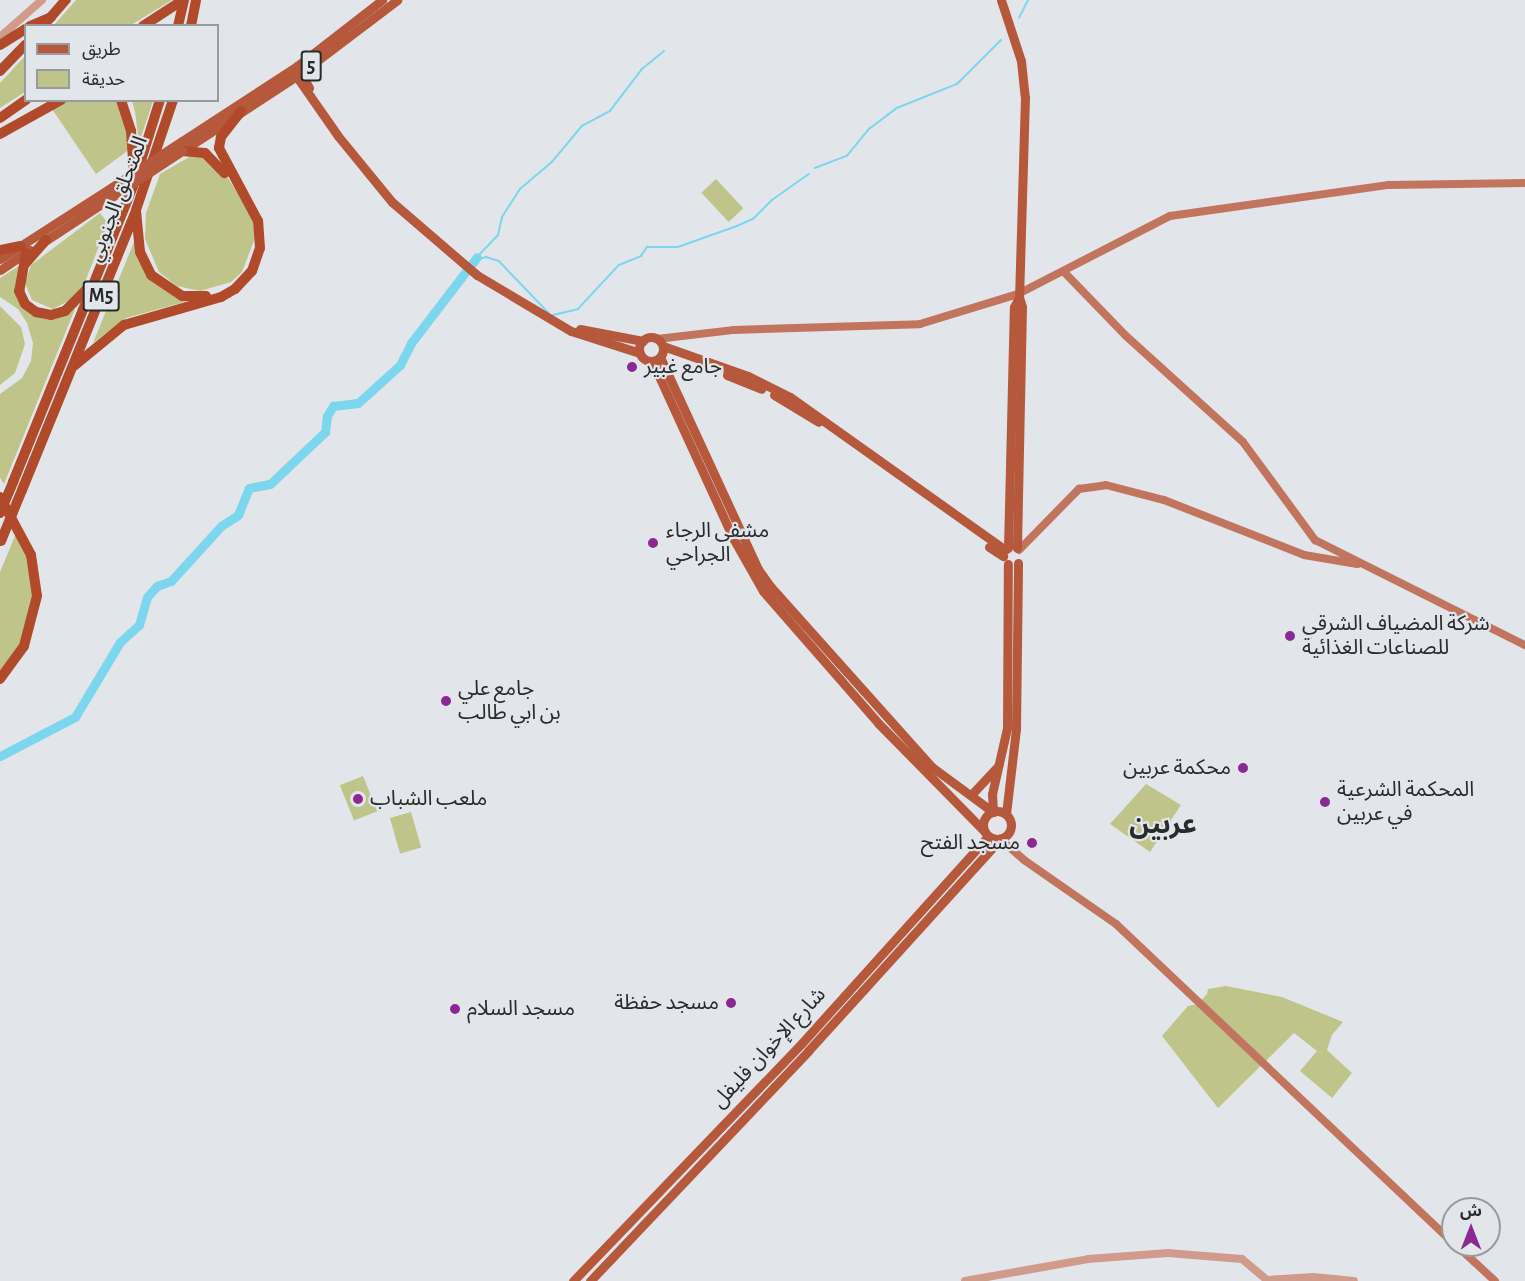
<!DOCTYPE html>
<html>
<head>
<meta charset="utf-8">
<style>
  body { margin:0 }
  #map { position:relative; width:1525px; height:1281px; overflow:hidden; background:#e2e6ea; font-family:"Alegreya Sans","Noto Sans Arabic",sans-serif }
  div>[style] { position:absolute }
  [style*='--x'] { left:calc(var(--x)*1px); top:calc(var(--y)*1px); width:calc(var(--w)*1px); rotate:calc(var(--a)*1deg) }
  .green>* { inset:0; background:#bfc58a; transform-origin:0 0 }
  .stream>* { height:1.5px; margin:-0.75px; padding:0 0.75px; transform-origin:0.75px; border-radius:0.75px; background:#7cd6ed }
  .river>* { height:9px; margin:-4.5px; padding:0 4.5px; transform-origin:4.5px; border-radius:4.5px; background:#7cd6ed }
  .tertiary>* { height:8px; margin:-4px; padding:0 4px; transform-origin:4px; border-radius:4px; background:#d19b8b }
  .secondary>* { height:8px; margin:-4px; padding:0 4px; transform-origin:4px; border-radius:4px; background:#c2755e }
  .primary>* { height:9px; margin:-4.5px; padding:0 4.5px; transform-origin:4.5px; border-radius:4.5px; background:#b6583c }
  .primary>.ring { margin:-4.5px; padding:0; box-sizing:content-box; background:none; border:9px solid #b6583c; border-radius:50% }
  .trunk>* { height:10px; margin:-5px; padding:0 5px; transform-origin:5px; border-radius:5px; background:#b04a2a }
  .primary-bridge>* { height:9px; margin:-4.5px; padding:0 4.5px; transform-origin:4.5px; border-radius:4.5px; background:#b6583c }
  .trunk-bridge>* { height:10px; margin:-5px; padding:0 5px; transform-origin:5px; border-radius:5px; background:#b04a2a }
  .dots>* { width:16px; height:16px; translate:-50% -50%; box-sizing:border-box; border:3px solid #e2e6ea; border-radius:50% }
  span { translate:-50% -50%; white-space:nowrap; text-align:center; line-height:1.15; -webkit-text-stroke:4.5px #e2e6ea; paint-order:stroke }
  .shield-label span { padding:2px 4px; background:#e2e6ea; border:2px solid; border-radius:4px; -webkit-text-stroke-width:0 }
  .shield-label { font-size:20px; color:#292a2c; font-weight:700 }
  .street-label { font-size:21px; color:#292a2c }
  .poi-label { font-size:21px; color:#292a2c }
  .left { translate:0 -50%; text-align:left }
  .right { translate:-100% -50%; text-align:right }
  .district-label { font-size:27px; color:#292a2c; font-weight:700 }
  .legend { position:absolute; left:24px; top:24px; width:195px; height:78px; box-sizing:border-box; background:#e2e6ea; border:2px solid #989b9e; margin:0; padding:8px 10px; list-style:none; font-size:18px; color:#292a2c }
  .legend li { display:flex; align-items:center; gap:12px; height:30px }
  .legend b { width:30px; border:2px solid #989b9e }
  .north { position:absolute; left:1441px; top:1197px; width:60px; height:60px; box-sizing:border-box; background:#e2e6ea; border:2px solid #989b9e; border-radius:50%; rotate:0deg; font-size:16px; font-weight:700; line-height:24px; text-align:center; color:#292a2c }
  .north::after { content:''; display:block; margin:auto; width:21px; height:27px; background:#8a2992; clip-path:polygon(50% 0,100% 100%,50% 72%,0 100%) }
</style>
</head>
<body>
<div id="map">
  <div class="green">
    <div style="clip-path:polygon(76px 0,172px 0,131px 25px,54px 25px)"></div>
    <div style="clip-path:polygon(25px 56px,25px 92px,0 108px,0 83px)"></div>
    <div style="clip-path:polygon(67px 101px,120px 101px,130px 149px,96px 174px,52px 109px)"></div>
    <div style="clip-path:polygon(132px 101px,153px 101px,139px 143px,135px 112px)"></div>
    <div style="clip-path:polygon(196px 153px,219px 164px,253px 217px,255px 238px,242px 272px,231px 282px,200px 291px,177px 286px,159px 272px,145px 239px,146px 213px,160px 174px)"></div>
    <div style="left:716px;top:179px;width:40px;height:20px;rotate:47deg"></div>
    <div style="clip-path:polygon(100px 213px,108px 223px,80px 295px,53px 309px,32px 300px,25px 283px,31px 265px)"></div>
    <div style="clip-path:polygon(138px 232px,154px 277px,199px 298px,126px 318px,93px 343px)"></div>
    <div style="clip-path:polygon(22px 264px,26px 305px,62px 315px,75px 309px,4px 484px,0 478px,0 394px,22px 378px,31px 361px,33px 343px,27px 323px,18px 309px,0 297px,0 278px)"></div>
    <div style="clip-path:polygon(0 306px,21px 327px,25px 344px,15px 373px,0 385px)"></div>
    <div style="clip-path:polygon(17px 531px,27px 555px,33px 601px,21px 643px,0 672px,0 572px)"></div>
    <div style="left:363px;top:776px;width:38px;height:25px;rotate:68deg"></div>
    <div style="clip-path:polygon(1146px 784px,1181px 805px,1150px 852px,1110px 824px)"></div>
    <div style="left:411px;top:812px;width:37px;height:22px;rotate:74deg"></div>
    <div style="clip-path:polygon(1226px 986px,1282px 997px,1343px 1022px,1332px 1035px,1327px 1050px,1352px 1073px,1332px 1098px,1300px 1071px,1317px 1051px,1294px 1033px,1218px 1108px,1162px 1036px,1188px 1006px,1198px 1004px,1207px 994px,1208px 989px)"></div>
  </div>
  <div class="stream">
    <div style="--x:1019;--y:18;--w:20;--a:-63"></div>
    <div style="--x:815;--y:168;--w:34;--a:-21"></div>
    <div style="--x:847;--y:156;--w:35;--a:-51"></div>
    <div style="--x:869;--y:129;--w:35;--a:-37"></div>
    <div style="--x:897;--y:108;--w:65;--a:-21.8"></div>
    <div style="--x:957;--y:84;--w:62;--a:-45"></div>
    <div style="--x:477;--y:257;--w:30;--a:-46"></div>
    <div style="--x:498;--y:235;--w:18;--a:-77"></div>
    <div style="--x:502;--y:217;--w:33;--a:-57"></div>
    <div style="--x:520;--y:189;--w:42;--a:-40.2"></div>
    <div style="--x:552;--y:162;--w:47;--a:-50.2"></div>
    <div style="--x:582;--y:126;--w:32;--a:-28"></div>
    <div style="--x:610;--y:111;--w:53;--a:-52.7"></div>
    <div style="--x:642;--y:69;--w:28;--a:-39"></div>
    <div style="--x:473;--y:261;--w:14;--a:-17"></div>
    <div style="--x:486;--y:257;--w:14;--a:17"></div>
    <div style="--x:499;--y:261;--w:72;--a:46.1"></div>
    <div style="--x:553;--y:315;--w:26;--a:-13"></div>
    <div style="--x:578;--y:309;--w:60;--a:-47"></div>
    <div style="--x:619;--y:265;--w:24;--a:-22"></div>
    <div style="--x:641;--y:256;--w:11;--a:-56"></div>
    <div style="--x:647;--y:247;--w:31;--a:0"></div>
    <div style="--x:678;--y:247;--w:63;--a:-19.6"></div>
    <div style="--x:737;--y:226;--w:17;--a:-24"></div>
    <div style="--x:753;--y:219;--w:27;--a:-45"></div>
    <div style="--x:772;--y:200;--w:45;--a:-35.1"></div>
  </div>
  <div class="river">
    <div style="--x:0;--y:756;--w:85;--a:-27.5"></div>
    <div style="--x:75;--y:717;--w:87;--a:-59"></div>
    <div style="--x:120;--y:642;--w:25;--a:-42"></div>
    <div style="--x:139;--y:625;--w:29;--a:-74"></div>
    <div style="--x:147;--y:597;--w:15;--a:-48"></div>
    <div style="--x:157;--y:586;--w:15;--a:-20"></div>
    <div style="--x:171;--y:581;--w:74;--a:-47.7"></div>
    <div style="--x:221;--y:526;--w:20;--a:-33"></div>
    <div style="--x:238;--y:515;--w:29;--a:-68"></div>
    <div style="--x:249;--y:488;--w:21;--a:-11"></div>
    <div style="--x:270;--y:484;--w:76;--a:-43.4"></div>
    <div style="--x:325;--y:432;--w:16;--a:-83"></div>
    <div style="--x:327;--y:416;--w:12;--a:-59"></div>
    <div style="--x:333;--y:406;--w:25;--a:-7"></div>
    <div style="--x:358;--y:403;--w:57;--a:-42.1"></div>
    <div style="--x:400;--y:365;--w:25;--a:-63"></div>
    <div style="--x:411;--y:343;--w:108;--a:-52.5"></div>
  </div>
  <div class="tertiary">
    <div style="--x:0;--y:37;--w:56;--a:-41.4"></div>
    <div style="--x:965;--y:1281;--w:125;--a:-10.1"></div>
    <div style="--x:1088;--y:1259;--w:80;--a:-4.3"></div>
    <div style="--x:1168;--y:1253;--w:74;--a:4.6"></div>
    <div style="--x:1242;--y:1259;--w:33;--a:40"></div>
    <div style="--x:1267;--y:1280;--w:46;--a:-3.7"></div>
    <div style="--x:1313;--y:1277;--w:41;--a:5.6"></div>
  </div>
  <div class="secondary">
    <div style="--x:1065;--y:273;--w:86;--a:45.9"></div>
    <div style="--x:1125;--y:335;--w:159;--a:42.2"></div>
    <div style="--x:1243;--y:442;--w:122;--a:53.7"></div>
    <div style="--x:1315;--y:540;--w:235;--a:26.6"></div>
    <div style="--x:657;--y:339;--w:78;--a:-6.7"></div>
    <div style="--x:734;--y:330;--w:186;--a:-1.8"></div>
    <div style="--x:920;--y:324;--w:102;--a:-17"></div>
    <div style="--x:1018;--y:294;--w:171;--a:-27.2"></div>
    <div style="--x:1170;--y:216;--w:221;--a:-8.1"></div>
    <div style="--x:1389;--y:185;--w:136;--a:-0.8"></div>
    <div style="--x:1019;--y:550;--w:86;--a:-45.5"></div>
    <div style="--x:1079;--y:489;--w:27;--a:-8"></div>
    <div style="--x:1106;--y:485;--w:60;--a:14.5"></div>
    <div style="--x:1164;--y:500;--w:150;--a:21.4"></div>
    <div style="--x:1304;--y:555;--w:54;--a:9.6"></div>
    <div style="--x:1000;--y:839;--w:32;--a:41"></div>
    <div style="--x:1024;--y:860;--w:112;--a:34.8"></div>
    <div style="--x:1116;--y:924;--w:464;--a:43.4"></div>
    <div style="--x:1456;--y:1245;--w:53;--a:42.7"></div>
  </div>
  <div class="primary">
    <div style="--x:1001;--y:0;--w:64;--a:71.8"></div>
    <div style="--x:1021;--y:61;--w:36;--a:84"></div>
    <div style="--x:1025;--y:97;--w:200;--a:91.7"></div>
    <div style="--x:297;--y:66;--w:25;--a:61"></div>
    <div style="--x:292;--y:70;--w:80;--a:55.1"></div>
    <div style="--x:338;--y:136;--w:85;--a:50.7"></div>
    <div style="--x:392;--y:202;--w:112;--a:40.7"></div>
    <div style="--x:477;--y:275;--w:109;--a:30.8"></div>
    <div style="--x:571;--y:331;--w:72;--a:17.7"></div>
    <div style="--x:182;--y:141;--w:137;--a:-33.1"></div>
    <div style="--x:297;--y:66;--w:108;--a:-37.8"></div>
    <div style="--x:182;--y:151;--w:142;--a:-33.2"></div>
    <div style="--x:301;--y:73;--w:121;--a:-37.2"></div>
    <div style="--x:42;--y:243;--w:91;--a:-33.3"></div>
    <div style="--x:0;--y:259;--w:133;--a:-32.7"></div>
    <div style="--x:0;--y:270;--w:36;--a:-34"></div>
    <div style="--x:580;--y:329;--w:64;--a:10.8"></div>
    <div class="ring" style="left:639px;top:337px;width:15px;height:15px"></div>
    <div style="--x:663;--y:346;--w:90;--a:19.4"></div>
    <div style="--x:748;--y:376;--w:47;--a:26.6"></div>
    <div style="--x:790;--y:397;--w:264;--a:35.4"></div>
    <div style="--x:660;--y:357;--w:234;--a:65.2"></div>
    <div style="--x:758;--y:569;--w:21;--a:55"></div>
    <div style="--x:770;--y:586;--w:243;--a:48.2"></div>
    <div style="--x:932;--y:767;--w:76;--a:36.4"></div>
    <div style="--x:652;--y:361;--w:195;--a:65.4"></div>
    <div style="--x:733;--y:538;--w:61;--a:60.5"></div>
    <div style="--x:763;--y:591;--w:175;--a:48.9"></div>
    <div style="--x:878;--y:723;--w:153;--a:45.5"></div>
    <div style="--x:727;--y:375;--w:37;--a:22"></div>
    <div style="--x:774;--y:395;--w:52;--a:31"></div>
    <div style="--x:989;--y:547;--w:17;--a:33"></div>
    <div style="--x:1008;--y:548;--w:241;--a:-88.6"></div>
    <div style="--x:1014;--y:307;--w:11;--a:-63"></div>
    <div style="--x:1019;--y:297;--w:10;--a:73"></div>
    <div style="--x:1022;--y:307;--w:241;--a:91.2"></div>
    <div style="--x:971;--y:795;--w:40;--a:-47"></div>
    <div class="ring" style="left:983px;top:811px;width:19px;height:19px"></div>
    <div style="--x:993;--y:812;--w:18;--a:-93"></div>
    <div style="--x:992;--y:794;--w:68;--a:-77.2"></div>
    <div style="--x:1007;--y:728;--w:164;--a:-89.7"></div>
    <div style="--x:1006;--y:814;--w:86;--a:-83.3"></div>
    <div style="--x:1016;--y:729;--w:166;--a:-89.3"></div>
    <div style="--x:573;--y:1281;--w:329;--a:-46.1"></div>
    <div style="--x:801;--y:1044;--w:280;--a:-48"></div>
    <div style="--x:590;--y:1281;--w:317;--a:-46.5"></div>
    <div style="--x:808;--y:1051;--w:286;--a:-47.8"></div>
  </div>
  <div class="trunk">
    <div style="--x:30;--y:26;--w:23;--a:-23"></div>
    <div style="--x:43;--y:26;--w:35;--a:-49"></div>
    <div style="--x:143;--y:26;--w:48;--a:-33"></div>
    <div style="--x:178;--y:26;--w:27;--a:-77"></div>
    <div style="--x:191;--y:26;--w:26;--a:-79"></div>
    <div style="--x:0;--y:45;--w:31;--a:-32"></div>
    <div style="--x:0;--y:71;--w:37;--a:-46"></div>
    <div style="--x:121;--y:100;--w:33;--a:72"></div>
    <div style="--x:131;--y:131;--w:39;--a:86"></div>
    <div style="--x:0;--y:118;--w:32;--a:-35"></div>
    <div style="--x:0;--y:134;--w:70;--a:-29.1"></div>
    <div style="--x:182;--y:151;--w:23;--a:5"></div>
    <div style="--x:205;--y:153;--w:28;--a:46"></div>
    <div style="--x:136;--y:211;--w:41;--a:84.4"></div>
    <div style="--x:140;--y:252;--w:25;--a:64"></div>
    <div style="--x:151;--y:275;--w:37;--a:34"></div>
    <div style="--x:182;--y:296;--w:24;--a:0"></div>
    <div style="--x:0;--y:250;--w:21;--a:-11"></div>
    <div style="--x:26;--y:253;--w:39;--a:100"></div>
    <div style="--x:19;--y:291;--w:14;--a:65"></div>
    <div style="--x:25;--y:304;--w:14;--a:36"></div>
    <div style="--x:36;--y:312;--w:15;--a:11"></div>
    <div style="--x:51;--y:315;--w:15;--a:-16"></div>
    <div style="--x:65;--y:311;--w:31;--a:-45"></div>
    <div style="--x:25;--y:264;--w:32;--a:-49"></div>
    <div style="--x:74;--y:366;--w:65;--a:-39.4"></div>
    <div style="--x:124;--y:325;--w:101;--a:-16.1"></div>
    <div style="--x:221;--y:297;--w:16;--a:-30"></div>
    <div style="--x:235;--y:289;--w:25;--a:-47"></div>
    <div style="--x:252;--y:271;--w:24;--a:-71"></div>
    <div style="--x:260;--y:248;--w:27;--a:-94"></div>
    <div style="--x:258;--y:221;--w:83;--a:-118.1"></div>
    <div style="--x:219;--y:148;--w:11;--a:-80"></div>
    <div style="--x:221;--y:137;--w:33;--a:-52"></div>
    <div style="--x:13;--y:482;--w:319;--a:-67.9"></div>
    <div style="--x:133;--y:186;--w:90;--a:-72.6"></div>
    <div style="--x:22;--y:490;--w:302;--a:-67.8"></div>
    <div style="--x:136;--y:210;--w:116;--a:-71.4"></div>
    <div style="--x:0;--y:497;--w:66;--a:61.9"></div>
    <div style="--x:31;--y:555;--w:41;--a:81.7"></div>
    <div style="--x:37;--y:596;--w:52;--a:104.6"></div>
    <div style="--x:24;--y:646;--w:41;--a:126"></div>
  </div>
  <div class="primary-bridge">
    <div style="--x:112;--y:187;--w:84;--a:-33.3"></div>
    <div style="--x:118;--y:193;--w:77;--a:-33.3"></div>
  </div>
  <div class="trunk-bridge">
    <div style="--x:0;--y:513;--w:34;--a:-67"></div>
    <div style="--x:1;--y:541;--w:55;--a:-67.6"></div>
  </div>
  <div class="dots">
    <div style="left:632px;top:367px;background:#8a2992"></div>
    <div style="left:653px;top:543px;background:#8a2992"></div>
    <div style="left:1290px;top:636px;background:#8a2992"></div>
    <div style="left:446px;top:701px;background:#8a2992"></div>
    <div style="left:1243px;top:768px;background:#8a2992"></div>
    <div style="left:358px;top:799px;background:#8a2992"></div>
    <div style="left:1325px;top:802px;background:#8a2992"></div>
    <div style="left:1032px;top:843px;background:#8a2992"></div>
    <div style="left:731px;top:1003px;background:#8a2992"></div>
    <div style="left:455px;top:1009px;background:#8a2992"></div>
  </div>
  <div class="shield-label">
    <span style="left:311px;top:66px">5</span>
    <span style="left:101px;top:296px">M5</span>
  </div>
  <div class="street-label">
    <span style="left:118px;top:199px;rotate:-69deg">المتحلق الجنوبي</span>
    <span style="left:769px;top:1048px;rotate:-47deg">شارع الإخوان فليفل</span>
  </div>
  <div class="poi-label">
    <span class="left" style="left:644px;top:367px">جامع غبير</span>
    <span class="left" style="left:666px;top:543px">مشفى الرجاء<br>الجراحي</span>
    <span class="left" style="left:1302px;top:636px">شركة المضياف الشرقي<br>للصناعات الغذائية</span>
    <span class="left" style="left:458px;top:701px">جامع علي<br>بن ابي طالب</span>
    <span class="right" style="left:1231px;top:768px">محكمة عربين</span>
    <span class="left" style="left:1337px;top:802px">المحكمة الشرعية<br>في عربين</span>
    <span class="left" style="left:370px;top:799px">ملعب الشباب</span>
    <span class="right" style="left:1020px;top:843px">مسجد الفتح</span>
    <span class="right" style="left:719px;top:1003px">مسجد حفظة</span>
    <span class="left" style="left:467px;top:1009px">مسجد السلام</span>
  </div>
  <div class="district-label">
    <span style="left:1163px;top:825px">عربين</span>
  </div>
  <ul class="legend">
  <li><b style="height:8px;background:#b6583c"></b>طريق</li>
  <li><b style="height:16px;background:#bfc58a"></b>حديقة</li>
  </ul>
  <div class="north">ش</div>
</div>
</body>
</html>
